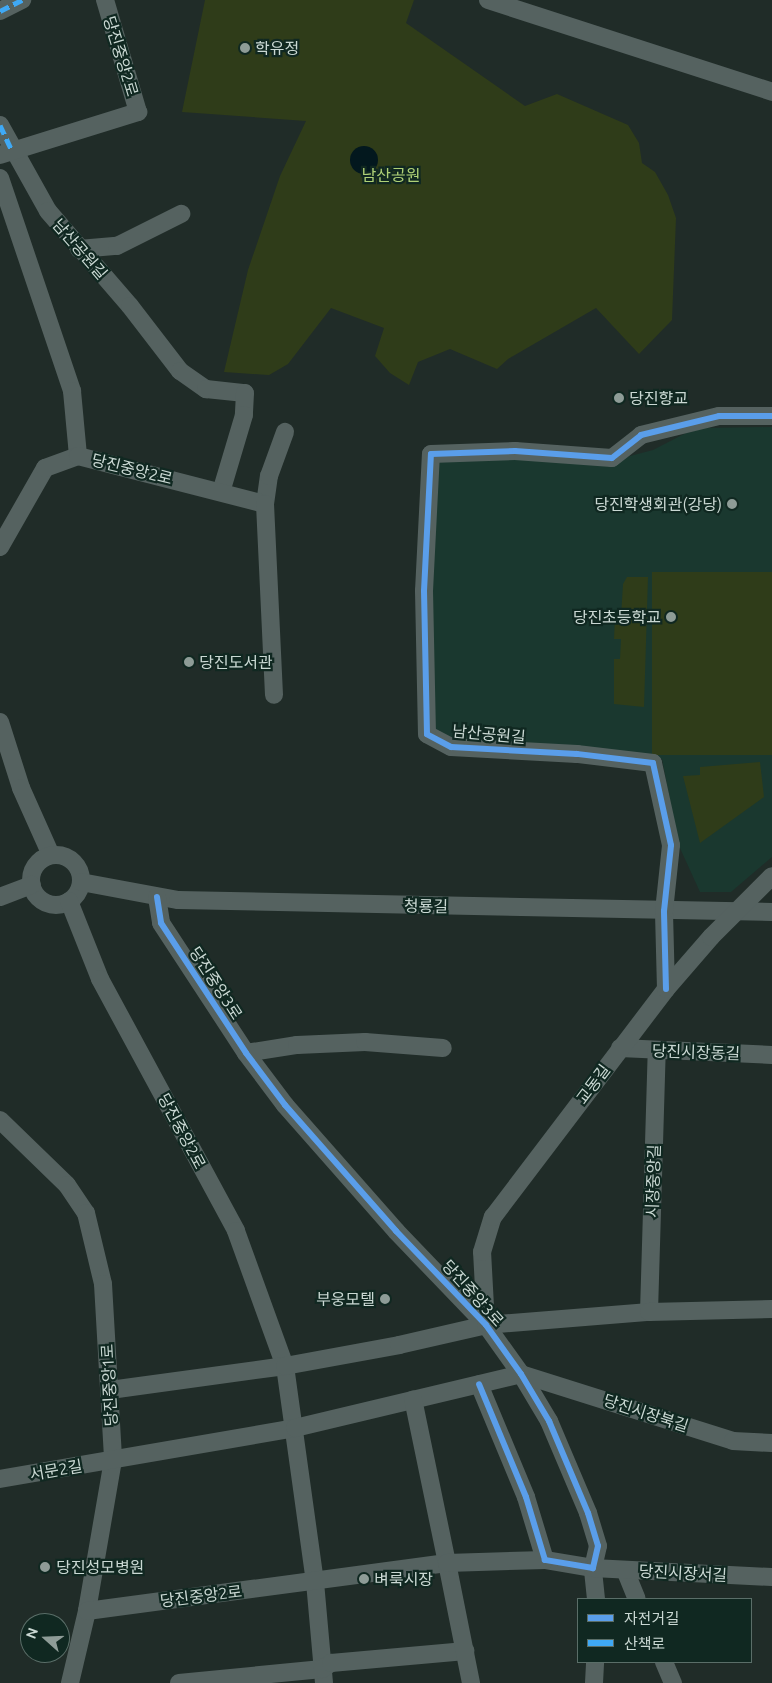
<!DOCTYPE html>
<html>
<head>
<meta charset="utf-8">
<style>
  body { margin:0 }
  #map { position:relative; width:772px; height:1683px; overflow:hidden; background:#202c28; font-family:Ubuntu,"Noto Sans KR",sans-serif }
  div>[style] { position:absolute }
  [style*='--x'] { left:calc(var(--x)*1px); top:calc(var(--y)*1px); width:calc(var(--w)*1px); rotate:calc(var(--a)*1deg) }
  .built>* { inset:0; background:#1a382f }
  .green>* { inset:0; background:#2f3c19; transform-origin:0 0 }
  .water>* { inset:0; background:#03181e }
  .round { border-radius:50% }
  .minor>* { height:18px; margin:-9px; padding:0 9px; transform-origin:9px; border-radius:9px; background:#556260 }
  .minor>.ring { margin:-9px; padding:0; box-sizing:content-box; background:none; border:18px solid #556260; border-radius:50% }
  .quiet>* { height:5px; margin-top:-2.5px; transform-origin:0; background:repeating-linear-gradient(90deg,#3fa9f5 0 10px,transparent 0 15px) }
  .cycleway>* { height:6px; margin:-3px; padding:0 3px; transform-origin:3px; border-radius:3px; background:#5a9eea }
  .dots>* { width:14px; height:14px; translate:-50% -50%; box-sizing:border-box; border:2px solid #102821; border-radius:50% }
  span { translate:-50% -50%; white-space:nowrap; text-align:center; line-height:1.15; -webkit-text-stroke:4.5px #102821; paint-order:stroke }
  .poi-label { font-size:16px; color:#cad8d3 }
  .left { translate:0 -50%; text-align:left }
  .right { translate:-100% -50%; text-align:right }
  .street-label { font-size:16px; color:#cad8d3 }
  .park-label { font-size:16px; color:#afd176 }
  .legend { position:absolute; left:577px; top:1598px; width:175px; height:65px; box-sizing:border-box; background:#102821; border:1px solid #5a6e68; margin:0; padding:6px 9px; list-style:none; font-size:15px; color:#cad8d3 }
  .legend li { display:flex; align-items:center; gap:10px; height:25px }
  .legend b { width:25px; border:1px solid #5a6e68 }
  .north { position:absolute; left:20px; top:1613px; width:50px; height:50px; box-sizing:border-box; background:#102821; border:1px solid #5a6e68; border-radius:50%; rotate:290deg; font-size:14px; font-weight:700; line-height:20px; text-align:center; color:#cad8d3 }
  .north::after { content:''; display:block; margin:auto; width:18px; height:22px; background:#8e9c97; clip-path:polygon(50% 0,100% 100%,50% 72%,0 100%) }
</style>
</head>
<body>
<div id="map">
  <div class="built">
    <div style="clip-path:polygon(772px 427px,772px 857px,731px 892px,700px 892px,679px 846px,662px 759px,439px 738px,432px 723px,430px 599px,437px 459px,611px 461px,653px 450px,686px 433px,704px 428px)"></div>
  </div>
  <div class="green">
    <div style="clip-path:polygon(205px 0,414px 0,406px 23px,525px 106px,557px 94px,628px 125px,639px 143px,642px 163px,655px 172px,668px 195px,676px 218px,672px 320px,639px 354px,596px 308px,508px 359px,497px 369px,450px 349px,418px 362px,409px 385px,390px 373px,375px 356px,384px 328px,331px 308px,288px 364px,269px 375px,224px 372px,248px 270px,280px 176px,306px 121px,182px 112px)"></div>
    <div style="left:652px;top:572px;width:120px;height:183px"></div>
    <div style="clip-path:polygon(627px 577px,648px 577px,644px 707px,614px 704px,614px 659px,620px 659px,621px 639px,614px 639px,615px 617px,621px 617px,623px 584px)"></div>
    <div style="clip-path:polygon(760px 762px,764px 797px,700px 843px,683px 776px,700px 775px,700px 767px)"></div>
  </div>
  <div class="water">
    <div class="round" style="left:350px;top:146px;width:28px;height:28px"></div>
  </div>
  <div class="minor">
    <div style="--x:488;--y:0;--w:299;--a:17.9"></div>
    <div style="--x:0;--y:11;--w:25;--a:-27"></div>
    <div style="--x:0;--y:125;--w:98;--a:60.8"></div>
    <div style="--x:48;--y:211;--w:125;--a:49.2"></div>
    <div style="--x:130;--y:306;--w:82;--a:52.4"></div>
    <div style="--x:180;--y:371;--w:32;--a:35"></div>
    <div style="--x:206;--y:389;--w:39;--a:6"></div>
    <div style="--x:245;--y:393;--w:22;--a:93"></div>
    <div style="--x:244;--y:415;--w:80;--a:106.6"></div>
    <div style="--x:0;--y:155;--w:145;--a:-17.3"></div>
    <div style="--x:138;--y:112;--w:117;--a:-106.4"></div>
    <div style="--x:0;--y:178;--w:225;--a:71.3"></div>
    <div style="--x:72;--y:391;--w:65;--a:84.7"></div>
    <div style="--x:79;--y:249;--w:38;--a:-5"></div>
    <div style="--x:117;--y:246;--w:72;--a:-26.6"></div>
    <div style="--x:265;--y:504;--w:28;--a:-82"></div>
    <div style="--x:269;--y:476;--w:47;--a:-70"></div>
    <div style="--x:0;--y:547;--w:91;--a:-60.3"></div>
    <div style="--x:45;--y:468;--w:35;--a:-20"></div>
    <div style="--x:78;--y:456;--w:193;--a:14.4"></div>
    <div style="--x:265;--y:504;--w:191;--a:87.3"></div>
    <div style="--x:0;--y:722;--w:69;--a:72.3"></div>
    <div style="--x:21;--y:788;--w:73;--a:65.9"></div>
    <div class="ring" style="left:31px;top:855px;width:32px;height:32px"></div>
    <div style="--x:81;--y:882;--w:99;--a:10.5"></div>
    <div style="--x:178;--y:900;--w:594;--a:1.16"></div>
    <div style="--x:0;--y:897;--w:34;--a:-21"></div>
    <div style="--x:157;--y:897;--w:26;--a:81"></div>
    <div style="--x:161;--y:923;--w:155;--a:56.8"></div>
    <div style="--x:246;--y:1053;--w:65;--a:53.1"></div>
    <div style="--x:285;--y:1105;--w:168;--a:48.6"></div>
    <div style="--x:396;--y:1231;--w:130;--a:46.2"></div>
    <div style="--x:486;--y:1325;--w:60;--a:54.5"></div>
    <div style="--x:521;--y:1374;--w:55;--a:59.2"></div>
    <div style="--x:549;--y:1421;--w:100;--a:67"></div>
    <div style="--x:588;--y:1513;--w:34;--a:73"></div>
    <div style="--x:598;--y:1546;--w:23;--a:103"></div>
    <div style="--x:593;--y:1568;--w:49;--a:-170.5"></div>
    <div style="--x:545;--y:1560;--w:66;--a:-106.8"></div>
    <div style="--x:526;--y:1497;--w:122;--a:-112.6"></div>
    <div style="--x:69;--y:901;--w:84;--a:68.3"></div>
    <div style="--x:100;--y:979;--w:286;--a:61.6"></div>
    <div style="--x:236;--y:1231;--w:144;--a:70.1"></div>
    <div style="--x:285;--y:1366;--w:218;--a:82.1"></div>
    <div style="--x:315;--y:1582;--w:101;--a:84.9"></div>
    <div style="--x:666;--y:989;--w:78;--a:-91.5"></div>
    <div style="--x:664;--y:911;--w:66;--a:-83.9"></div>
    <div style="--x:671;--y:845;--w:84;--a:-102.4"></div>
    <div style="--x:653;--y:763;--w:77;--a:-173.2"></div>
    <div style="--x:577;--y:754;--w:126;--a:-176.8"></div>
    <div style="--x:451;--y:747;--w:27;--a:-152"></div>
    <div style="--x:427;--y:734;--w:143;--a:-91.2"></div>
    <div style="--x:424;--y:591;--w:137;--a:-87.1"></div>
    <div style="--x:431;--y:454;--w:84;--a:-2"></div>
    <div style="--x:515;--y:451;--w:97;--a:4.1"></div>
    <div style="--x:612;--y:458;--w:37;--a:-38"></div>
    <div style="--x:641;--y:435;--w:80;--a:-13.7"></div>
    <div style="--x:719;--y:416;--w:53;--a:0"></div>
    <div style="--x:620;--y:1048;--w:152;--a:2.6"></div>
    <div style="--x:246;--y:1053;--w:52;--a:-8.9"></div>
    <div style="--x:297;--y:1045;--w:68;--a:-2.5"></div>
    <div style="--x:365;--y:1042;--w:78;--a:4.4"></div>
    <div style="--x:0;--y:1120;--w:93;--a:44.1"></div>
    <div style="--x:67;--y:1185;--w:34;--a:56"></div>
    <div style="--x:86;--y:1213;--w:73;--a:76.5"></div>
    <div style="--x:103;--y:1284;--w:176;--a:86.7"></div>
    <div style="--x:113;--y:1460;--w:153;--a:99.8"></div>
    <div style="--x:87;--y:1611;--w:74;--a:103.3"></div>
    <div style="--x:649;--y:1312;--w:262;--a:-88.3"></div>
    <div style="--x:486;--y:1325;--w:73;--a:-93.1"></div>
    <div style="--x:482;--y:1252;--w:37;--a:-73"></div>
    <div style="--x:493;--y:1217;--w:286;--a:-52.8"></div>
    <div style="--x:666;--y:989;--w:69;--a:-49.1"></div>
    <div style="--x:711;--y:937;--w:86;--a:-45"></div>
    <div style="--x:521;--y:1374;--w:222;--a:17.5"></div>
    <div style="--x:733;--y:1441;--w:39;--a:3"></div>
    <div style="--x:110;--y:1390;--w:177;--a:-7.8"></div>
    <div style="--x:285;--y:1366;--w:116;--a:-10.4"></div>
    <div style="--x:399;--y:1345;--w:89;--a:-12.9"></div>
    <div style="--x:486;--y:1325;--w:164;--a:-4.6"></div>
    <div style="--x:649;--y:1312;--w:123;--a:-1.4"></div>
    <div style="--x:0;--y:1479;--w:299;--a:-9.8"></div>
    <div style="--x:295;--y:1428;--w:232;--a:-13.4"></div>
    <div style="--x:625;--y:1570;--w:31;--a:68"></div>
    <div style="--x:596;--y:1599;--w:31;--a:-96"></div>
    <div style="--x:593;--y:1568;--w:179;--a:2.9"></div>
    <div style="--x:87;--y:1611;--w:363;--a:-7.6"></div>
    <div style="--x:447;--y:1563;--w:167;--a:-101.7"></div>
    <div style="--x:664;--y:1662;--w:23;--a:67"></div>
    <div style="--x:179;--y:1683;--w:144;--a:-5.6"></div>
    <div style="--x:322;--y:1669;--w:11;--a:-34"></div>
    <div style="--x:331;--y:1663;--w:135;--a:-5.1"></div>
    <div style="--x:471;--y:1683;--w:122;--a:-101.3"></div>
    <div style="--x:447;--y:1563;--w:98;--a:-1.8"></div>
    <div style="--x:594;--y:1683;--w:21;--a:-87"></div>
  </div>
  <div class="quiet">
    <div style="--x:0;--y:11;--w:25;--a:-27"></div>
    <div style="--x:0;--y:125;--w:29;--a:65"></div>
  </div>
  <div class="cycleway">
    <div style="--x:157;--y:897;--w:26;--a:81"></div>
    <div style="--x:161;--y:923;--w:155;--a:56.8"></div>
    <div style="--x:246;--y:1053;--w:65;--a:53.1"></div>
    <div style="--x:285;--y:1105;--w:168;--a:48.6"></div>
    <div style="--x:396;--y:1231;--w:130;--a:46.2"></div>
    <div style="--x:486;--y:1325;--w:60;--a:54.5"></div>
    <div style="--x:521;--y:1374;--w:55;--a:59.2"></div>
    <div style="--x:549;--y:1421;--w:100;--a:67"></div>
    <div style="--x:588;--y:1513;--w:34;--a:73"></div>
    <div style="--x:598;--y:1546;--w:23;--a:103"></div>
    <div style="--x:593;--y:1568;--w:49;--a:-170.5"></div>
    <div style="--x:545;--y:1560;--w:66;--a:-106.8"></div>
    <div style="--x:526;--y:1497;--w:122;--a:-112.6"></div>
    <div style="--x:666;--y:989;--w:78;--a:-91.5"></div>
    <div style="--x:664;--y:911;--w:66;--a:-83.9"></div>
    <div style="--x:671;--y:845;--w:84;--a:-102.4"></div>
    <div style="--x:653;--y:763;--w:77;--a:-173.2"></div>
    <div style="--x:577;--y:754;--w:126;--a:-176.8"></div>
    <div style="--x:451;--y:747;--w:27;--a:-152"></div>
    <div style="--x:427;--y:734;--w:143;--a:-91.2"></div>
    <div style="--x:424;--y:591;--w:137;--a:-87.1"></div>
    <div style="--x:431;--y:454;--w:84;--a:-2"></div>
    <div style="--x:515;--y:451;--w:97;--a:4.1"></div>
    <div style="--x:612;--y:458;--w:37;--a:-38"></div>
    <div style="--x:641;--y:435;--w:80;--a:-13.7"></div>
    <div style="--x:719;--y:416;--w:53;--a:0"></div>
  </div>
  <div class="dots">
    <div style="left:245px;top:48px;background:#8e9c97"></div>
    <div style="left:619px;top:398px;background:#8e9c97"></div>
    <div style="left:732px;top:504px;background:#8e9c97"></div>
    <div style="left:671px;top:617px;background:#8e9c97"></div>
    <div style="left:189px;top:662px;background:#8e9c97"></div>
    <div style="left:385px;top:1299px;background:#8e9c97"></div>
    <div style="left:45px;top:1567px;background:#8e9c97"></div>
    <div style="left:364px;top:1579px;background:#8e9c97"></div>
  </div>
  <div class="poi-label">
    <span class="left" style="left:255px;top:48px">학유정</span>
    <span class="left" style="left:629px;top:398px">당진향교</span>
    <span class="right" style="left:722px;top:504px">당진학생회관(강당)</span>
    <span class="right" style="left:661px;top:617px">당진초등학교</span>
    <span class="left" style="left:199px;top:662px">당진도서관</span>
    <span class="right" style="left:375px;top:1299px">부웅모텔</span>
    <span class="left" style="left:56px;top:1567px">당진성모병원</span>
    <span class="left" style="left:374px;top:1579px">벼룩시장</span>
  </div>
  <div class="street-label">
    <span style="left:121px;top:56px;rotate:73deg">당진중앙2로</span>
    <span style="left:80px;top:249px;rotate:49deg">남산공원길</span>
    <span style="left:132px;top:469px;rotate:14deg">당진중앙2로</span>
    <span style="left:489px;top:734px;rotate:5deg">남산공원길</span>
    <span style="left:426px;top:906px;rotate:1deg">청룡길</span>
    <span style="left:216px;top:983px;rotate:57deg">당진중앙3로</span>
    <span style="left:696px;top:1052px;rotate:2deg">당진시장동길</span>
    <span style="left:593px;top:1084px;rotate:-53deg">교동길</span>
    <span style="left:182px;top:1131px;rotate:62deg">당진중앙2로</span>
    <span style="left:653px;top:1181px;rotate:-88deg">시장중앙길</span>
    <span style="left:473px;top:1293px;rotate:48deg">당진중앙3로</span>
    <span style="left:109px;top:1385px;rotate:-93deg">당진중앙1로</span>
    <span style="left:646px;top:1413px;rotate:18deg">당진시장북길</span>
    <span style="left:56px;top:1470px;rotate:-10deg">서문2길</span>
    <span style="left:683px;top:1573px;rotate:3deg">당진시장서길</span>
    <span style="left:201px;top:1596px;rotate:-7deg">당진중앙2로</span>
  </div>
  <div class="park-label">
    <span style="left:391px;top:175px">남산공원</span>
  </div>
  <ul class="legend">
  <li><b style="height:6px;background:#5a9eea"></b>자전거길</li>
  <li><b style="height:6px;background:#3fa9f5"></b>산책로</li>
  </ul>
  <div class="north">N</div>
</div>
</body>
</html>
